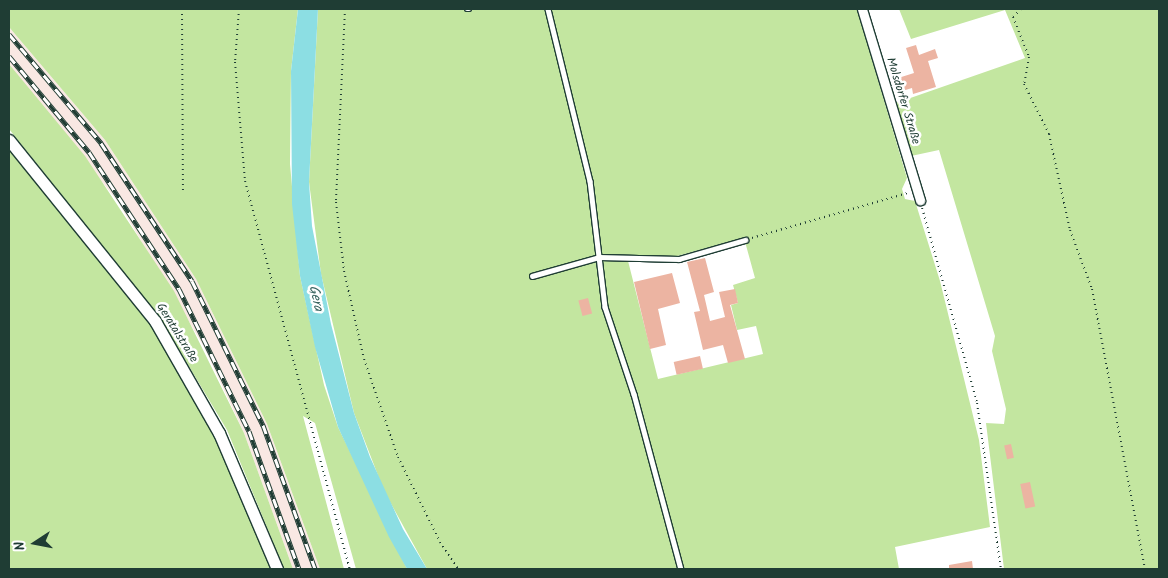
<!DOCTYPE html>
<html>
<head>
<meta charset="utf-8">
<style>
  body { margin:0 }
  #map { position:relative; width:1168px; height:578px; overflow:hidden; background:#fff; font-family:Kalam,sans-serif }
  div>[style] { position:absolute }
  [style*='--x'] { left:calc(var(--x)*1px); top:calc(var(--y)*1px); width:calc(var(--w)*1px); rotate:calc(var(--a)*1deg) }
  .built>* { inset:0; background:#f9e8e3 }
  .green>* { inset:0; background:#c3e6a0 }
  .water>* { inset:0; background:#8cdee3 }
  .building>* { inset:0; background:#ecb4a2; transform-origin:0 0 }
  .path>* { height:2px; margin-top:-1px; transform-origin:0; background:repeating-linear-gradient(90deg,#1f3d34 0 1px,transparent 0 5px) }
  .roads { filter:drop-shadow(1px 0 #1f3d34) drop-shadow(-1px 0 #1f3d34) drop-shadow(0 1px #1f3d34) drop-shadow(0 -1px #1f3d34) }
  .lane>* { height:4.5px; margin:-2.25px; padding:0 2.25px; transform-origin:2.25px; border-radius:2.25px; background:#fff }
  .street>* { height:9px; margin:-4.5px; padding:0 4.5px; transform-origin:4.5px; border-radius:4.5px; background:#fff }
  .secondary>* { height:11px; margin:-5.5px; padding:0 5.5px; transform-origin:5.5px; border-radius:5.5px; background:#fff }
  .rail>* { height:5px; margin-top:-2.5px; transform-origin:0; background:repeating-linear-gradient(90deg,#fff 0 9px,#1f3d34 0 18px); box-sizing:border-box; border-block:1px solid #1f3d34 }
  span { translate:-50% -50%; white-space:nowrap; text-align:center; line-height:1.15; -webkit-text-stroke:5px #fff; paint-order:stroke }
  .street-label { font-size:12px; color:#1f3d34 }
  .water-label { font-size:14px; color:#3a6560; font-style:italic }
  .frame { position:absolute; inset:0; border:10px solid #1f3d34; pointer-events:none }
  .north { position:absolute; left:10px; top:518px; width:50px; height:50px; -webkit-text-stroke:4px #fff; paint-order:stroke; rotate:259deg; font-size:14px; font-weight:700; line-height:20px; text-align:center; color:#1f3d34 }
  .north::after { content:''; display:block; margin:auto; width:18px; height:22px; background:#1f3d34; clip-path:polygon(50% 0,100% 100%,50% 72%,0 100%) }
</style>
</head>
<body>
<div id="map">
  <div class="built">
    <div style="clip-path:polygon(9px 27px,105px 140px,196px 279px,267px 424px,320px 569px,293px 569px,244px 433px,204px 347px,118px 202px,9px 64px)"></div>
  </div>
  <div class="green">
    <div style="clip-path:polygon(9px 9px,298px 9px,291px 71px,290px 164px,300px 276px,324px 385px,338px 427px,407px 569px,356px 569px,315px 423px,303px 416px,344px 569px,320px 569px,267px 424px,196px 279px,105px 140px,9px 27px)"></div>
    <div style="clip-path:polygon(evenodd,318px 9px,857px 9px,907px 178px,902px 189px,905px 199px,915px 201px,940px 281px,979px 440px,990px 527px,895px 547px,899px 569px,427px 569px,384px 491px,354px 413px,321px 274px,309px 182px,318px 9px,744px 238px,755px 278px,733px 285px,738px 303px,731px 305px,737px 330px,756px 326px,763px 354px,658px 379px,627px 257px,677px 256px,744px 238px)"></div>
    <div style="clip-path:polygon(899px 9px,1159px 9px,1159px 569px,1004px 569px,986px 423px,1004px 424px,1006px 409px,992px 351px,995px 336px,939px 150px,911px 156px,896px 103px,1025px 58px,1005px 10px,911px 39px)"></div>
    <div style="clip-path:polygon(9px 64px,85px 156px,174px 291px,244px 433px,293px 569px,284px 569px,227px 430px,160px 318px,9px 129px)"></div>
    <div style="clip-path:polygon(9px 149px,150px 324px,215px 435px,272px 569px,9px 569px)"></div>
  </div>
  <div class="water">
    <div style="clip-path:polygon(298px 9px,318px 9px,309px 182px,312px 226px,331px 324px,354px 413px,370px 457px,403px 529px,427px 569px,407px 569px,389px 537px,338px 427px,315px 347px,300px 276px,292px 204px,291px 71px)"></div>
  </div>
  <div class="building">
    <div style="clip-path:polygon(916px 45px,919px 55px,935px 49px,938px 58px,928px 61px,936px 87px,913px 94px,912px 88px,899px 92px,895px 79px,914px 73px,906px 48px)"></div>
    <div style="clip-path:polygon(705px 258px,714px 292px,704px 295px,710px 321px,725px 317px,719px 292px,735px 289px,738px 303px,730px 305px,745px 359px,728px 363px,723px 345px,703px 350px,694px 312px,700px 311px,687px 262px)"></div>
    <div style="clip-path:polygon(672px 273px,680px 303px,658px 309px,666px 345px,650px 349px,634px 282px)"></div>
    <div style="left:588px;top:298px;width:16px;height:10px;rotate:75deg"></div>
    <div style="left:700px;top:356px;width:13px;height:27px;rotate:77deg"></div>
    <div style="left:1011px;top:444px;width:14px;height:7px;rotate:78deg"></div>
    <div style="left:1030px;top:482px;width:25px;height:10px;rotate:78deg"></div>
    <div style="clip-path:polygon(972px 561px,973px 569px,949px 569px,949px 565px)"></div>
  </div>
  <div class="path">
    <div style="--x:182;--y:9;--w:181;--a:89.7"></div>
    <div style="--x:239;--y:9;--w:53;--a:94.3"></div>
    <div style="--x:235;--y:62;--w:119;--a:85.2"></div>
    <div style="--x:245;--y:181;--w:402;--a:74.9"></div>
    <div style="--x:345;--y:9;--w:193;--a:92.7"></div>
    <div style="--x:336;--y:202;--w:69;--a:83.4"></div>
    <div style="--x:344;--y:271;--w:90;--a:77.2"></div>
    <div style="--x:364;--y:359;--w:104;--a:70.9"></div>
    <div style="--x:398;--y:457;--w:95;--a:63.7"></div>
    <div style="--x:440;--y:542;--w:32;--a:56"></div>
    <div style="--x:1021;--y:9;--w:11;--a:135"></div>
    <div style="--x:1013;--y:17;--w:43;--a:68.2"></div>
    <div style="--x:1029;--y:57;--w:27;--a:100"></div>
    <div style="--x:1024;--y:84;--w:56;--a:63.4"></div>
    <div style="--x:1049;--y:134;--w:98;--a:77.7"></div>
    <div style="--x:1070;--y:230;--w:63;--a:69.6"></div>
    <div style="--x:1092;--y:289;--w:285;--a:79.3"></div>
    <div style="--x:922;--y:208;--w:203;--a:74.2"></div>
    <div style="--x:977;--y:403;--w:168;--a:81.8"></div>
    <div style="--x:752;--y:238;--w:162;--a:-16.1"></div>
  </div>
  <div class="roads">
    <div class="lane">
      <div style="--x:467;--y:9;--w:2;--a:0"></div>
      <div style="--x:548;--y:9;--w:177;--a:76.3"></div>
      <div style="--x:590;--y:181;--w:127;--a:83.2"></div>
      <div style="--x:605;--y:307;--w:92;--a:71.6"></div>
      <div style="--x:634;--y:394;--w:181;--a:75"></div>
      <div style="--x:532;--y:276;--w:70;--a:-15.8"></div>
      <div style="--x:599;--y:257;--w:80;--a:1.4"></div>
      <div style="--x:679;--y:259;--w:69;--a:-16.1"></div>
    </div>
    <div class="street">
      <div style="--x:862;--y:9;--w:200;--a:73.1"></div>
    </div>
    <div class="secondary">
      <div style="--x:9;--y:140;--w:233;--a:51.1"></div>
      <div style="--x:155;--y:321;--w:129;--a:60.3"></div>
      <div style="--x:219;--y:433;--w:148;--a:66.9"></div>
    </div>
  </div>
  <div class="rail">
    <div style="--x:9;--y:34;--w:143;--a:49.8"></div>
    <div style="--x:101;--y:143;--w:165;--a:56.6"></div>
    <div style="--x:192;--y:281;--w:161;--a:63.8"></div>
    <div style="--x:263;--y:425;--w:153;--a:70.1"></div>
    <div style="--x:9;--y:56;--w:125;--a:50.2"></div>
    <div style="--x:89;--y:152;--w:164;--a:56.7"></div>
    <div style="--x:179;--y:289;--w:158;--a:63.8"></div>
    <div style="--x:249;--y:431;--w:147;--a:70.1"></div>
  </div>
  <div class="street-label">
    <span style="left:903px;top:101px;rotate:73deg">Molsdorfer Straße</span>
    <span style="left:177px;top:333px;rotate:58deg">Geratalstraße</span>
  </div>
  <div class="water-label">
    <span style="left:316px;top:298px;rotate:77deg">Gera</span>
  </div>
  <div class="frame"></div>
  <div class="north">N</div>
</div>
</body>
</html>
